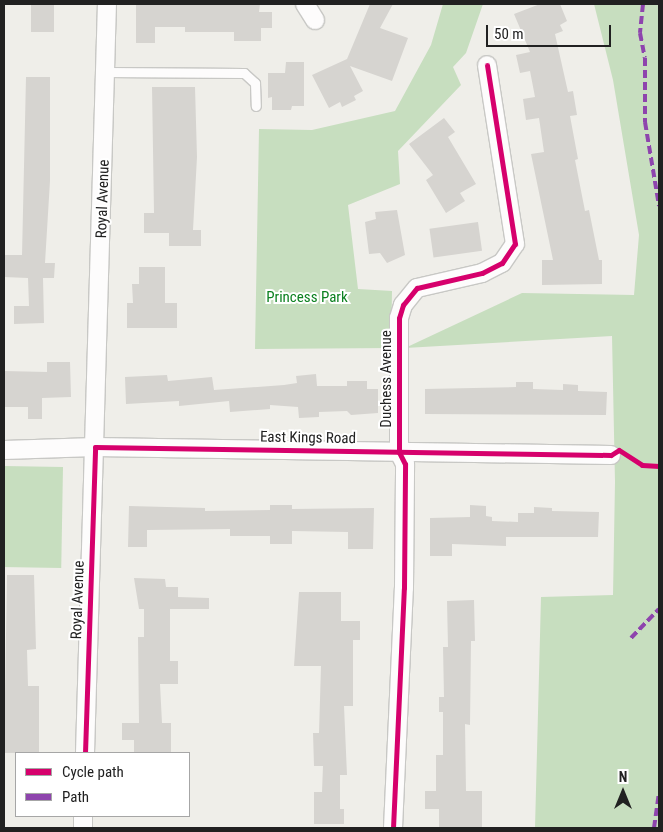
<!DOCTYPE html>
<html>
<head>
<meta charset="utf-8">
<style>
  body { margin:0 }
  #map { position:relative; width:663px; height:832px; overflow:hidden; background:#efeee9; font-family:"Roboto Condensed",sans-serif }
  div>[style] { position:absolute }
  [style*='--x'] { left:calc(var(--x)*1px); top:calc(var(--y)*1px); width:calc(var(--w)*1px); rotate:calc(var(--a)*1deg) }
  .forest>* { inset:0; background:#c7debf; transform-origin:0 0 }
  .building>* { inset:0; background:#d6d4d0; transform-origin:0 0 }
  .roads { filter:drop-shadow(1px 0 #c8c8c5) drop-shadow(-1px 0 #c8c8c5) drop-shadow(0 1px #c8c8c5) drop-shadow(0 -1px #c8c8c5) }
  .lane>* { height:9px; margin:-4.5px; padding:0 4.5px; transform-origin:4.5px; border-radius:4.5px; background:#fdfcfc }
  .street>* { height:18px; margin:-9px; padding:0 9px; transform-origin:9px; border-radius:9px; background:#fdfcfc }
  .quiet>* { height:4px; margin-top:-2px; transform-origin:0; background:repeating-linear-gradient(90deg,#8e44ad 0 8px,transparent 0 12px) }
  .cycleway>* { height:5px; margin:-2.5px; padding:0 2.5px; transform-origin:2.5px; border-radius:2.5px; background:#d6006c }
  span { translate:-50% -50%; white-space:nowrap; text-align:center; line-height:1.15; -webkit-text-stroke:4px #fff; paint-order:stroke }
  .street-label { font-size:15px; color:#212121 }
  .park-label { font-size:15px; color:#0c8120 }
  .frame { position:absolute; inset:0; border:5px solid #212121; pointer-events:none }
  .legend { position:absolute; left:15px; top:752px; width:175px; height:65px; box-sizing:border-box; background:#fff; border:1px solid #a6a6a6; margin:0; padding:6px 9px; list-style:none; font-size:15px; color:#212121 }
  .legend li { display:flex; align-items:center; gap:10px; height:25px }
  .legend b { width:25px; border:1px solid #a6a6a6 }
  .north { position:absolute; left:598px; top:767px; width:50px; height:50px; -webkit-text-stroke:4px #fff; paint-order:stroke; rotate:0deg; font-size:14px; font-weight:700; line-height:20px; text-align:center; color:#212121 }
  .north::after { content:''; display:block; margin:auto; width:18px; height:22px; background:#212121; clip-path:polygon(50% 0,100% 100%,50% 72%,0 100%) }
  .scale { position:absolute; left:486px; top:25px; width:125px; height:22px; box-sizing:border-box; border:2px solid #212121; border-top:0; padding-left:6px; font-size:15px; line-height:18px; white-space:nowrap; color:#212121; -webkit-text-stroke:4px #fff; paint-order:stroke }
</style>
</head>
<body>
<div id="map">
  <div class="forest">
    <div style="clip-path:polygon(443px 4px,483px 4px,466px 53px,453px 67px,461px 85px,398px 151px,400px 184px,348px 205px,358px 289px,392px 291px,391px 348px,255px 349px,259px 129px,312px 130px,395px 111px,431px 45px)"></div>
    <div style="clip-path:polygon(594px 4px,659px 4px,659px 828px,535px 828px,541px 597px,613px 595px,615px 482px,612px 336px,405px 348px,522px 293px,634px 295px,639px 235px,613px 80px)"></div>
    <div style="left:4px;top:466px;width:59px;height:101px;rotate:1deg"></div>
  </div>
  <div class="building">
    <div style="left:31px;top:4px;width:23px;height:28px"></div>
    <div style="clip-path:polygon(136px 4px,260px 4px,259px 12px,272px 12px,272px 28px,261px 28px,261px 41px,234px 41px,234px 32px,185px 32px,185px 27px,155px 27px,155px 43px,136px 43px)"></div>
    <div style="clip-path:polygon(370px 4px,393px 4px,380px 28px,408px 38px,392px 81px,350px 66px,363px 91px,354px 96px,356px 100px,342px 107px,340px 102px,329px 108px,312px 75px,347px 59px)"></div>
    <div style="clip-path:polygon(540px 4px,560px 4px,567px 21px,560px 25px,563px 31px,555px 34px,568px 92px,573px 91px,577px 115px,570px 116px,578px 159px,575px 160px,585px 211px,589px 210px,599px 260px,602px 260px,602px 284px,542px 285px,542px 260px,553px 260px,531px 154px,544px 152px,539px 118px,526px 120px,523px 99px,535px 97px,530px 71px,520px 73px,516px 55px,530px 52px,514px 14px)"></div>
    <div style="clip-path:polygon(286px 62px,304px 62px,304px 106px,292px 106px,291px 110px,272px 110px,272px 97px,268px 98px,268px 73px,285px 73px)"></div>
    <div style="clip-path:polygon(26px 77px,50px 77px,50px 181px,45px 263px,55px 263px,54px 278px,43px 278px,44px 323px,14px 324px,14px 306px,29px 306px,28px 278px,4px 277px,4px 255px,22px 255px)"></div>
    <div style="clip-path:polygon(152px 87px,195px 87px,197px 157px,193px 230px,201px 230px,201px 246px,169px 246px,169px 233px,144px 233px,144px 213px,154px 213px)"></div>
    <div style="clip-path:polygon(444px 118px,455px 132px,448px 137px,476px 184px,460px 193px,465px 201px,446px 213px,426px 180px,433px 175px,409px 144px)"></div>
    <div style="clip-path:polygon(397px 210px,405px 255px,387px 263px,380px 253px,369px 254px,365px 222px,376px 219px,375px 212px)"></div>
    <div style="left:478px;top:222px;width:29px;height:49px;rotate:82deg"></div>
    <div style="clip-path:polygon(139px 267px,165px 267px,165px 303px,177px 303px,177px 328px,127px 328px,127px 303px,133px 303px,132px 284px,139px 284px)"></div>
    <div style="clip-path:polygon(47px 362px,70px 362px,71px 397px,42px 398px,42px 419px,28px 419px,28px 407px,4px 407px,4px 371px,47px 372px)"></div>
    <div style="clip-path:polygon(316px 374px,317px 386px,347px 386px,347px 381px,367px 381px,367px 389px,378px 389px,378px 413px,351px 415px,347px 411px,319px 412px,319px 417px,299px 418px,298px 407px,270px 405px,270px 409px,230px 412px,229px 401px,179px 406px,179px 401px,126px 404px,125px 377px,167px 375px,168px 381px,212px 377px,214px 390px,284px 385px,297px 383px,296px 376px)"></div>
    <div style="clip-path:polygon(516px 382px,533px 382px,533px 389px,563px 390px,563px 384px,578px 385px,578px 391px,607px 392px,606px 415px,425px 414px,425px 389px,516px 387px)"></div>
    <div style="clip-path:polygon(270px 505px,292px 505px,292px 509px,374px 508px,373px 549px,348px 549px,348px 532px,292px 531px,292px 544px,270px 544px,270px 536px,230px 536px,230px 529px,147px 530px,147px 547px,128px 547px,129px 506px,205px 508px,205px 511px,270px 510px)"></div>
    <div style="clip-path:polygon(470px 505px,486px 506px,486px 516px,492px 517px,492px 521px,518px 522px,518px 513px,534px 513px,534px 507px,552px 508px,552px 511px,599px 512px,598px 537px,506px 537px,506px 546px,452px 544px,452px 556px,430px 556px,430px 518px,470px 517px)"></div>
    <div style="clip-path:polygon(7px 575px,34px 575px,36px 649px,27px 650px,28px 686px,39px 686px,39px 753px,4px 753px)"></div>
    <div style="clip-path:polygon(134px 578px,165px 579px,166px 587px,178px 587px,178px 597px,209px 598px,209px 609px,170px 609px,170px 661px,178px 661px,178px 684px,160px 684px,162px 723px,171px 723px,171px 753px,134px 753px,134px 740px,122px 740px,122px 723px,139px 723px,138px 637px,144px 637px,144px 609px,139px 609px)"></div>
    <div style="clip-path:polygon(299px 592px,341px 592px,341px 621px,360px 621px,360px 640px,353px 640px,353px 706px,344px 706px,347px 775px,340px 775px,340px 809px,344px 809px,344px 824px,314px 824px,314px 792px,322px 792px,323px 766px,314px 766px,313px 733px,319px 733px,321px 666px,294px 666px)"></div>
    <div style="clip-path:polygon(474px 600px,475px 641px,471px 641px,470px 725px,465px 724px,466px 791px,482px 791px,482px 828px,439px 828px,439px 809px,425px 809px,425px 791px,436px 791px,436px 755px,443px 755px,443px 712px,439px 712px,439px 697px,444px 697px,443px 647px,448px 647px,447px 601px)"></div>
  </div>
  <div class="roads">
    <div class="lane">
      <div style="--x:107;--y:72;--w:137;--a:0.4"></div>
      <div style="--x:244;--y:73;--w:15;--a:42"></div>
      <div style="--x:255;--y:83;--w:23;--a:88"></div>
    </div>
    <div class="street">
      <div style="--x:305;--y:4;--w:19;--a:58"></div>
      <div style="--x:4;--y:450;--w:91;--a:-1.9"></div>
      <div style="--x:95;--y:447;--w:516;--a:0.89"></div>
      <div style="--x:85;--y:753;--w:749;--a:-88.32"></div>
      <div style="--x:83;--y:828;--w:12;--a:-90"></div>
      <div style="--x:393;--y:828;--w:240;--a:-87.4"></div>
      <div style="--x:404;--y:588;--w:124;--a:-89.5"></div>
      <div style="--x:405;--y:464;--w:13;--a:-117"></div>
      <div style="--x:399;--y:452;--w:134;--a:-90"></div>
      <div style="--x:399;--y:318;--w:14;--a:-73"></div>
      <div style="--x:403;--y:305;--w:22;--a:-51"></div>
      <div style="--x:417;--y:288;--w:67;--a:-13"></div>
      <div style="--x:482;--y:273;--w:22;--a:-27"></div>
      <div style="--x:502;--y:263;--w:23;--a:-56"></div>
      <div style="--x:515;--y:244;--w:181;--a:-98.9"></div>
    </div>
  </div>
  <div class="quiet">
    <div style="--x:643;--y:4;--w:29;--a:96"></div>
    <div style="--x:640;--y:33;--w:25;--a:79"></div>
    <div style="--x:645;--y:58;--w:64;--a:90"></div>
    <div style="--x:645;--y:122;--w:85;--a:80.5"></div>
    <div style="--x:631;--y:638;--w:40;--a:-46"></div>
    <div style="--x:654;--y:828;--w:36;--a:-82"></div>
  </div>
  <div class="cycleway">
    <div style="--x:85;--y:753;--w:306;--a:-88.1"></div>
    <div style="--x:95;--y:447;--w:516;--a:0.89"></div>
    <div style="--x:611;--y:455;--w:9;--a:-32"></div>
    <div style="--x:619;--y:450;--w:27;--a:33"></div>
    <div style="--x:642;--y:465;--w:17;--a:3"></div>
    <div style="--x:393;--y:828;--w:240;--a:-87.4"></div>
    <div style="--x:404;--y:588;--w:124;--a:-89.5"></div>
    <div style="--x:405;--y:464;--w:13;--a:-117"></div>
    <div style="--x:399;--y:452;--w:134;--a:-90"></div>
    <div style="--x:399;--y:318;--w:14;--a:-73"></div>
    <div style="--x:403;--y:305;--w:22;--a:-51"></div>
    <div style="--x:417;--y:288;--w:67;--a:-13"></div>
    <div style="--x:482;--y:273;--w:22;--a:-27"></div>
    <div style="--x:502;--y:263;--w:23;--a:-56"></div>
    <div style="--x:515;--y:244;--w:181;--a:-98.9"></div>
  </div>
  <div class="street-label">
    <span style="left:103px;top:199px;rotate:-88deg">Royal Avenue</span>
    <span style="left:387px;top:379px;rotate:-90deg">Duchess Avenue</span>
    <span style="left:308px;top:438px;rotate:1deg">East Kings Road</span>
    <span style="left:78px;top:600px;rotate:-88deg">Royal Avenue</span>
  </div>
  <div class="park-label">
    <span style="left:307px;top:298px">Princess Park</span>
  </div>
  <div class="frame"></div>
  <ul class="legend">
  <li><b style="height:6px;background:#d6006c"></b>Cycle path</li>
  <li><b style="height:6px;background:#8e44ad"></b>Path</li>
  </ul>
  <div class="north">N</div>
  <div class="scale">50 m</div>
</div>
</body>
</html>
